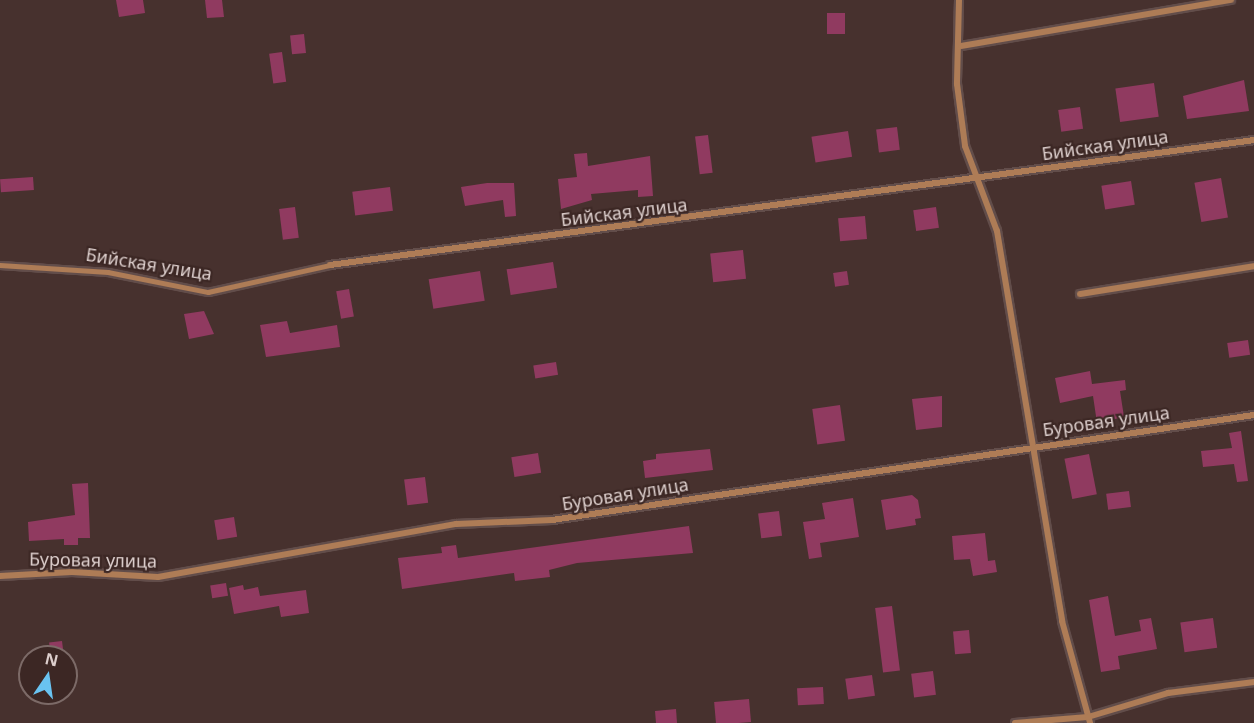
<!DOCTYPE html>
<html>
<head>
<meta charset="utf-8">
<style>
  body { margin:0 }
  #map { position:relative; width:1254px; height:723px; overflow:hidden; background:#47312e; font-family:"Noto Sans",sans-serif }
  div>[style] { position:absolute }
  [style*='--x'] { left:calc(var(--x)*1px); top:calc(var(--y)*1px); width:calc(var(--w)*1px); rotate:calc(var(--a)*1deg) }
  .building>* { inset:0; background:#903a60; transform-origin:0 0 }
  .roads { filter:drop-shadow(2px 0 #624d4a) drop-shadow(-2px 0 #624d4a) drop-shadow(0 2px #624d4a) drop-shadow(0 -2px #624d4a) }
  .lane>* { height:4.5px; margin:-2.25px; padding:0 2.25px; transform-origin:2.25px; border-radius:2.25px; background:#ae7c56 }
  .street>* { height:6px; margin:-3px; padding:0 3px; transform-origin:3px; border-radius:3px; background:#ae7c56 }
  span { translate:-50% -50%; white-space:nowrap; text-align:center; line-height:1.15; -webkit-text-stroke:4.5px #3c2724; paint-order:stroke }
  .street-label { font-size:18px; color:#dccecc }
  .north { position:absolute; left:18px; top:645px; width:60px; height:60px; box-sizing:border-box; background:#3c2724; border:2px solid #7c6a67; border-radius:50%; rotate:13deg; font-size:16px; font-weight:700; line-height:24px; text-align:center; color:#dccecc }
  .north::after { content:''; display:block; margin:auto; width:21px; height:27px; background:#69c3f1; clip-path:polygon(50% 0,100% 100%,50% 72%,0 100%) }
</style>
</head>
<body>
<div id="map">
  <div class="building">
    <div style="clip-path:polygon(116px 0,143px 0,145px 13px,119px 17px)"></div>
    <div style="clip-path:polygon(205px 0,222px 0,224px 17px,207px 18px)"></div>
    <div style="left:827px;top:13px;width:18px;height:21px"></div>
    <div style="left:304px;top:34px;width:19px;height:14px;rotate:84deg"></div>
    <div style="left:282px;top:52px;width:30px;height:13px;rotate:82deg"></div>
    <div style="clip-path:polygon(1244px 80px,1249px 111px,1187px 119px,1183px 96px)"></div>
    <div style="left:1154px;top:83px;width:34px;height:39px;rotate:82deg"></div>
    <div style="left:1080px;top:107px;width:22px;height:22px;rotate:82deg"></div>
    <div style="left:897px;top:127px;width:23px;height:21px;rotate:83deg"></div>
    <div style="left:848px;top:131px;width:26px;height:37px;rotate:81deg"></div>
    <div style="left:708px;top:135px;width:38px;height:13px;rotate:83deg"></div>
    <div style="clip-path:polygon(587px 153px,588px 166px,650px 156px,653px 196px,638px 197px,638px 190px,591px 194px,592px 200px,561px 209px,558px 179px,577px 177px,574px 154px)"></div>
    <div style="left:33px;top:177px;width:13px;height:33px;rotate:86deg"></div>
    <div style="left:1221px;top:178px;width:40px;height:27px;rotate:80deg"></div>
    <div style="left:1131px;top:181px;width:24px;height:30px;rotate:81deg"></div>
    <div style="clip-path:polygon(487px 183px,514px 183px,516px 216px,505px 217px,503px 200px,465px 206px,461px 187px)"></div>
    <div style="left:390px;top:187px;width:24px;height:38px;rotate:83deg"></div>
    <div style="left:295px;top:207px;width:31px;height:16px;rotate:83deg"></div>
    <div style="left:936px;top:207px;width:21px;height:23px;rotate:82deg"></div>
    <div style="left:865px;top:216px;width:23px;height:27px;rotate:85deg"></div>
    <div style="left:743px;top:250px;width:29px;height:33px;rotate:84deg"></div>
    <div style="left:553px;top:262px;width:26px;height:47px;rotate:81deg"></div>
    <div style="left:480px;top:271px;width:30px;height:52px;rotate:81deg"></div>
    <div style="left:847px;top:271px;width:14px;height:14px;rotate:82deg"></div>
    <div style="left:349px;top:289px;width:28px;height:13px;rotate:80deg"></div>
    <div style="clip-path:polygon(204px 311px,214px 334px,189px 339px,184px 314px)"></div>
    <div style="clip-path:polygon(287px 321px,290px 333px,337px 325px,340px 347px,266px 357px,260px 325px)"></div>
    <div style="left:1248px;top:340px;width:15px;height:21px;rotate:82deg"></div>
    <div style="left:556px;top:362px;width:13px;height:23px;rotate:81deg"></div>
    <div style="clip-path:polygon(1090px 371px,1092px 384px,1125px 380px,1126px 390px,1120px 391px,1124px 417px,1097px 423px,1093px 396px,1060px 403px,1055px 378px)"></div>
    <div style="clip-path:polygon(942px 396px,942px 427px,916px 430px,912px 399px)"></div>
    <div style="left:840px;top:405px;width:36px;height:28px;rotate:82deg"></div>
    <div style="clip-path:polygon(1241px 431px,1248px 481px,1237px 482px,1234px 464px,1203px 467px,1201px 451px,1232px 448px,1229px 433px)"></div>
    <div style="clip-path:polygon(710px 449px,713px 470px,645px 478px,643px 461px,656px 459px,656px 454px)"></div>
    <div style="left:538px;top:453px;width:20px;height:27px;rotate:81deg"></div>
    <div style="left:1089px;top:454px;width:41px;height:25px;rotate:79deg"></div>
    <div style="left:425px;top:477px;width:26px;height:21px;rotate:83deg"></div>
    <div style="clip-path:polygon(88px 483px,90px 538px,78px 538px,78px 545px,64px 545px,64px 539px,29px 541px,28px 522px,75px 515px,72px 484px)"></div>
    <div style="left:1129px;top:491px;width:16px;height:23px;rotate:83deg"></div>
    <div style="clip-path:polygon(912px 495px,918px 500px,921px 518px,915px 519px,916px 525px,886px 530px,881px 500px)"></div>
    <div style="clip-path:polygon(853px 498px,859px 537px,820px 543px,822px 557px,809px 559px,803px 522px,825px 519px,822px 503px)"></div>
    <div style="left:779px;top:511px;width:25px;height:21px;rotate:83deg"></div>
    <div style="left:234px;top:517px;width:20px;height:20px;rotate:81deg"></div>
    <div style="clip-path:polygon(689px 526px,693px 553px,577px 563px,549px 570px,550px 577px,515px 581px,514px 573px,402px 589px,398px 558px,442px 553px,441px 547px,456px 545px,458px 558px)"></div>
    <div style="clip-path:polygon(985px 533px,988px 561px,995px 560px,997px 572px,973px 576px,970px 559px,954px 560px,952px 536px)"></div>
    <div style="left:226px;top:583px;width:13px;height:16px;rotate:81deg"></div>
    <div style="clip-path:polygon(243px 585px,244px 590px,258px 587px,260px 596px,306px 590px,309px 613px,281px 617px,279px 606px,234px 614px,229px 588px)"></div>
    <div style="clip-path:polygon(1108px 596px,1115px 636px,1141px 631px,1139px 620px,1151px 618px,1157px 649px,1118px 656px,1120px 669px,1101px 672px,1089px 600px)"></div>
    <div style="left:892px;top:606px;width:65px;height:17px;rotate:83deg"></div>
    <div style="left:1213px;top:618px;width:30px;height:33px;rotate:82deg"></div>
    <div style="left:969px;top:630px;width:23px;height:16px;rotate:85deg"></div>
    <div style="left:62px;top:641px;width:16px;height:13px;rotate:83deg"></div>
    <div style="left:933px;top:671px;width:24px;height:22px;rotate:83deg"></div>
    <div style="left:872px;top:675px;width:21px;height:27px;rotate:82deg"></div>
    <div style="left:823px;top:687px;width:17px;height:26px;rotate:87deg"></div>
    <div style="left:749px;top:699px;width:23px;height:35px;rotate:85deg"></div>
    <div style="clip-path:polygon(676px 709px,677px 723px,656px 723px,655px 711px)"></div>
  </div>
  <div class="roads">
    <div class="lane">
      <div style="--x:0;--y:265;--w:108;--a:3.7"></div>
      <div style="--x:108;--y:272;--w:102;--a:11.3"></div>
      <div style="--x:208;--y:292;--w:125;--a:-12.5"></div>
    </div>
    <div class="street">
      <div style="--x:959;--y:0;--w:84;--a:91.4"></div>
      <div style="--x:957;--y:84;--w:63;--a:82.6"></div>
      <div style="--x:965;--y:146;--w:91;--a:69.4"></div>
      <div style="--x:997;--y:231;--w:395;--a:80.5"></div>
      <div style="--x:1062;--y:621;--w:106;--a:74.6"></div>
      <div style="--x:961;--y:46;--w:274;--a:-9.7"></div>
      <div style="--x:330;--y:265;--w:932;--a:-7.7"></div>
      <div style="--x:1080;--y:294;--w:176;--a:-9.1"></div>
      <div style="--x:0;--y:576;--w:72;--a:-3.2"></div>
      <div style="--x:72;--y:572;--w:86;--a:3.3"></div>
      <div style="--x:158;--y:577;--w:303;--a:-10.1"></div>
      <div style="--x:456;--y:524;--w:96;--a:-2.4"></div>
      <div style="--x:552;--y:520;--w:710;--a:-8.51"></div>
      <div style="--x:1015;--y:723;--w:73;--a:-4.7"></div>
      <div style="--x:1088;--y:717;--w:84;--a:-16.7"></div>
      <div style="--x:1168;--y:693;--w:87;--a:-7.3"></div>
    </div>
  </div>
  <div class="street-label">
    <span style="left:1105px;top:145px;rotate:-8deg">Бийская улица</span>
    <span style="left:624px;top:212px;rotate:-7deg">Бийская улица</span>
    <span style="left:149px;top:264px;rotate:9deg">Бийская улица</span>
    <span style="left:1106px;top:421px;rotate:-8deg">Буровая улица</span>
    <span style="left:625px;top:494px;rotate:-9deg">Буровая улица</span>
    <span style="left:93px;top:560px;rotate:1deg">Буровая улица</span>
  </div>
  <div class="north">N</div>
</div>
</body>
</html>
